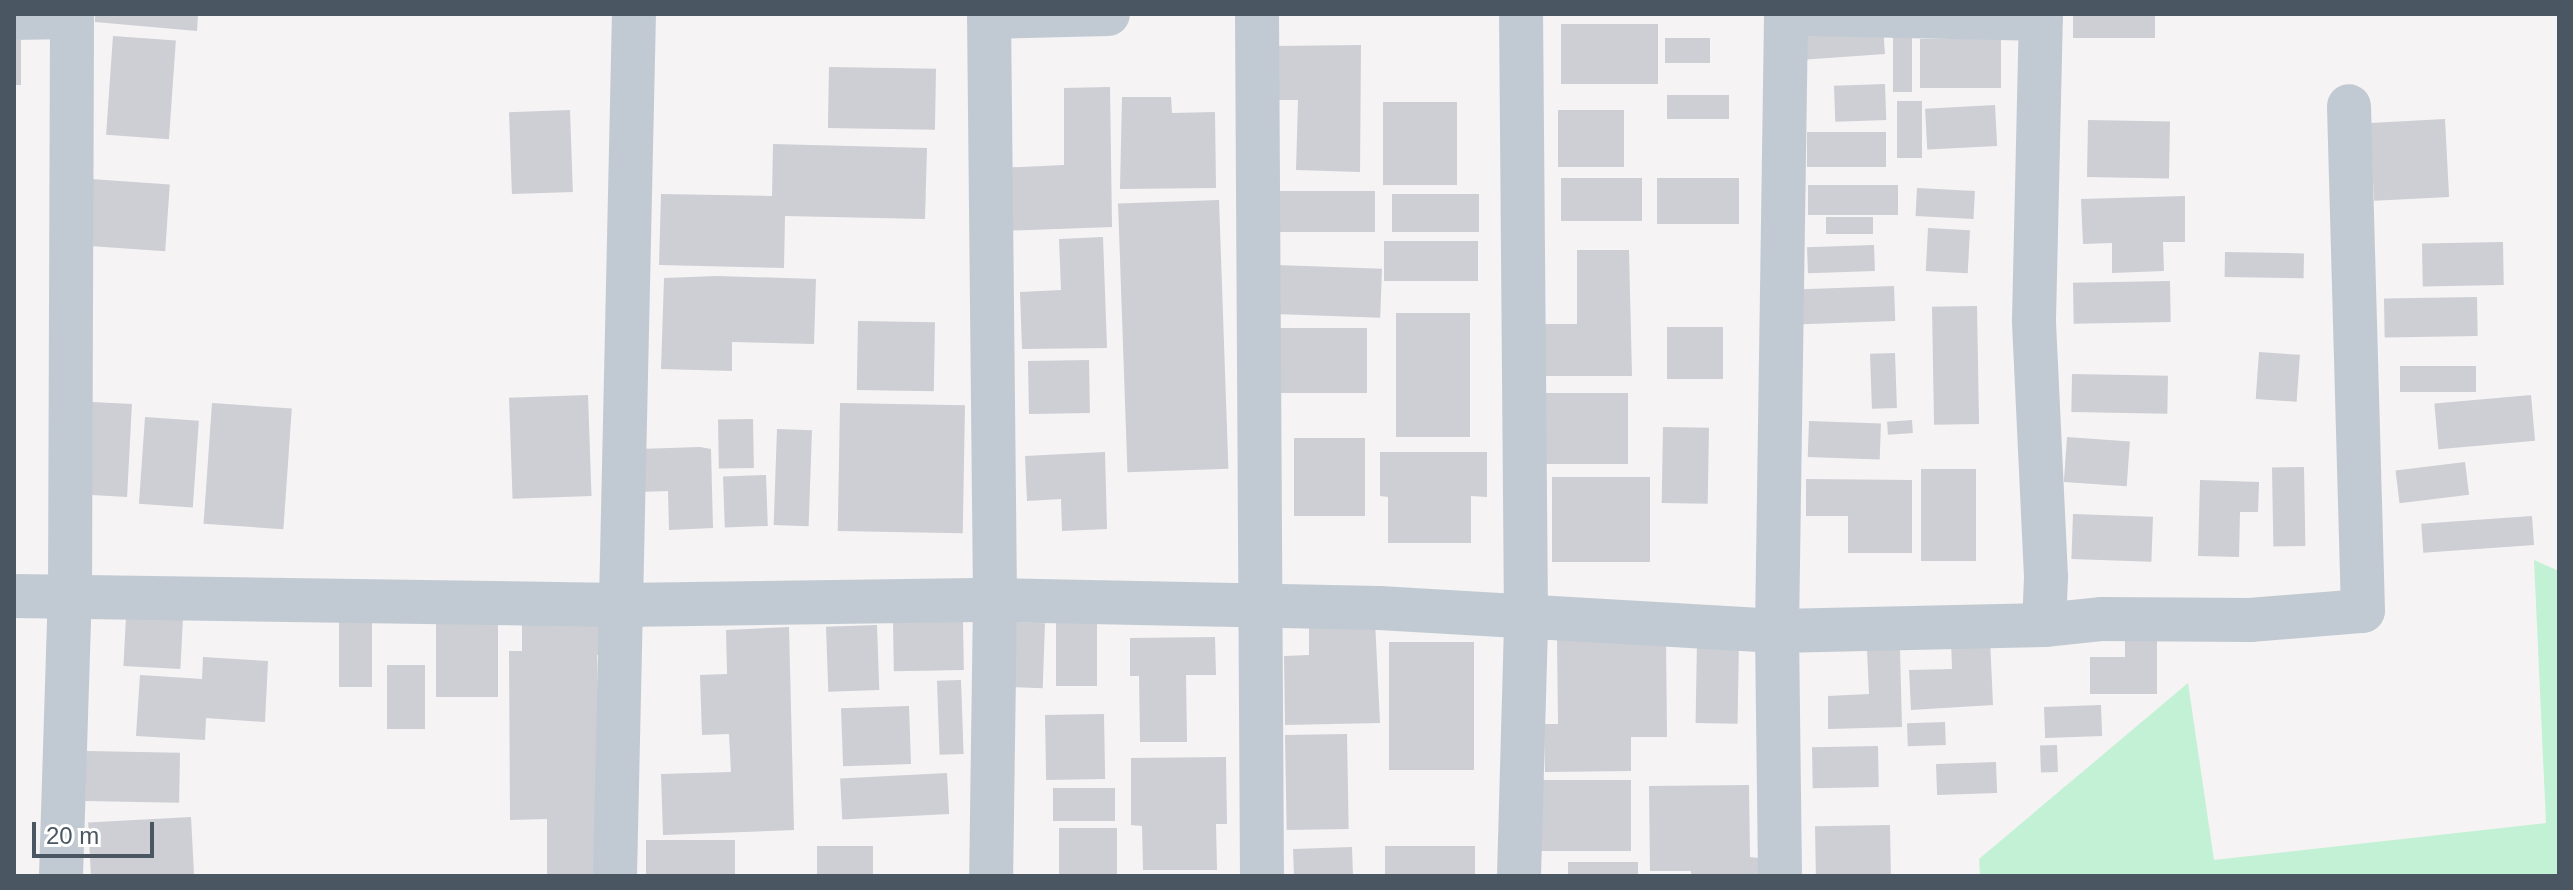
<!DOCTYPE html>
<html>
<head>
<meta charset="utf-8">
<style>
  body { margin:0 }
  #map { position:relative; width:2573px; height:890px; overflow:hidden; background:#f5f3f3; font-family:Helvetica,sans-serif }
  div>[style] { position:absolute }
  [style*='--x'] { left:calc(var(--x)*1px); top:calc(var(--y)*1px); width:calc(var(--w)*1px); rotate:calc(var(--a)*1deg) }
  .green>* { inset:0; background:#c3f1d5 }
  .building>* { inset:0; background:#cdcfd5; transform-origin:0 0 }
  .minor>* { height:44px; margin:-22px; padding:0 22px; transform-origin:22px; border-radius:22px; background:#c1cad2 }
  span { translate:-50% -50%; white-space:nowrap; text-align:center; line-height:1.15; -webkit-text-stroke:8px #fff; paint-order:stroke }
  .frame { position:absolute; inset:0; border:16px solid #4a5661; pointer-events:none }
  .scale { position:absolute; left:32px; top:822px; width:122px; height:36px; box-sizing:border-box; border:4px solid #4a5661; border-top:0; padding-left:10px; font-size:24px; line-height:28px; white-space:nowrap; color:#4a5661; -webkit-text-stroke:6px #fff; paint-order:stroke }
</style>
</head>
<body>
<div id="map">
  <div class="green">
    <div style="clip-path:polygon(2534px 560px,2559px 571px,2559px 876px,1980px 876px,1979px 859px,2188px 683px,2214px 860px,2546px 823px)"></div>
  </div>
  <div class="building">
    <div style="clip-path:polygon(95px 14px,198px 14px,197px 31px,95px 22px)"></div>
    <div style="left:2073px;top:14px;width:82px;height:24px"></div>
    <div style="left:1561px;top:24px;width:97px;height:60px"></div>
    <div style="left:1883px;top:26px;width:28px;height:82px;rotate:86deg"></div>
    <div style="left:113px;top:36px;width:63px;height:99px;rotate:4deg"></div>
    <div style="left:1893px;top:37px;width:19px;height:55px"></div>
    <div style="left:1665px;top:38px;width:45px;height:25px"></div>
    <div style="left:1920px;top:39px;width:81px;height:49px"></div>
    <div style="left:14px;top:40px;width:7px;height:45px"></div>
    <div style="clip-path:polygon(1361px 45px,1360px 172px,1296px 170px,1298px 100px,1276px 100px,1275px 46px)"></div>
    <div style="left:829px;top:67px;width:107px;height:61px;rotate:1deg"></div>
    <div style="left:1885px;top:84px;width:36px;height:51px;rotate:88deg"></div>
    <div style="clip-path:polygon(1110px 87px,1112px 227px,999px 231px,997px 168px,1064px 165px,1064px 88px)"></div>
    <div style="left:1729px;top:95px;width:24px;height:62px;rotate:90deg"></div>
    <div style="clip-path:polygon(1122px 97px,1171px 97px,1172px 113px,1215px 112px,1216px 188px,1120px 189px)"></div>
    <div style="left:1897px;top:101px;width:25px;height:57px"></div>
    <div style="left:1383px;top:102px;width:74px;height:83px"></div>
    <div style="left:1995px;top:105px;width:41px;height:70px;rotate:87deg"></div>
    <div style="left:570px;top:110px;width:82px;height:61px;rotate:88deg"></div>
    <div style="left:1624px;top:110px;width:57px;height:66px;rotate:90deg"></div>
    <div style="left:2445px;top:119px;width:78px;height:75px;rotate:87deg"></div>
    <div style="left:2088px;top:120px;width:82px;height:57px;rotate:1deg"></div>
    <div style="left:1886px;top:132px;width:35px;height:79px;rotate:90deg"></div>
    <div style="clip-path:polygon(773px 144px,927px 148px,925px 219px,785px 216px,784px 268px,659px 265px,661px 194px,772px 196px)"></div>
    <div style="left:1561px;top:178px;width:81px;height:43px"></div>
    <div style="left:1657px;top:178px;width:82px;height:46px"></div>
    <div style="left:91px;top:179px;width:79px;height:67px;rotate:4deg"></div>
    <div style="left:1898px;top:185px;width:30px;height:90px;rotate:90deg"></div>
    <div style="left:1917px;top:188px;width:58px;height:28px;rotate:3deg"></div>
    <div style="left:1280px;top:191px;width:95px;height:41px"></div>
    <div style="left:1392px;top:194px;width:87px;height:38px"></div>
    <div style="clip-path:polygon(2185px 196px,2185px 242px,2163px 242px,2164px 271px,2112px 273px,2112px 243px,2083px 244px,2081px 199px)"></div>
    <div style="left:1219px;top:200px;width:269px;height:101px;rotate:88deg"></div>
    <div style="left:1873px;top:217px;width:17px;height:47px;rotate:90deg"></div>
    <div style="left:1928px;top:228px;width:42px;height:43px;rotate:3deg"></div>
    <div style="clip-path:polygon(1103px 237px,1107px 348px,1022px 349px,1020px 292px,1061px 290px,1059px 239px)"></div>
    <div style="left:1384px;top:241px;width:94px;height:40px"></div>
    <div style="left:2503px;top:242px;width:43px;height:81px;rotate:89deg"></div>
    <div style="left:1874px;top:245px;width:26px;height:67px;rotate:88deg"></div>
    <div style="clip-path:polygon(1577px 250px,1629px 250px,1632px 376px,1537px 376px,1537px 324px,1577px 324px)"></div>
    <div style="left:2225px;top:252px;width:79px;height:25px;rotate:1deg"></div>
    <div style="left:1277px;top:265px;width:105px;height:49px;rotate:2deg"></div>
    <div style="clip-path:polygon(717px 276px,816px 279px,814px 344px,732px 342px,732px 371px,661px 369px,664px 278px)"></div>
    <div style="left:2170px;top:281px;width:41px;height:97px;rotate:89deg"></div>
    <div style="left:1894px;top:286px;width:35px;height:93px;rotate:88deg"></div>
    <div style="left:2477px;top:297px;width:39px;height:93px;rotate:89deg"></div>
    <div style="left:1977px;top:306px;width:118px;height:45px;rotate:89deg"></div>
    <div style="left:1396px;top:313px;width:74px;height:124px"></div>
    <div style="left:858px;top:321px;width:77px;height:69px;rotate:1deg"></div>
    <div style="left:1667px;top:327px;width:56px;height:52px"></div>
    <div style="left:1276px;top:328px;width:91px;height:65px"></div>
    <div style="left:2259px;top:352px;width:41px;height:47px;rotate:4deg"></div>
    <div style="left:1895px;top:353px;width:55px;height:25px;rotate:88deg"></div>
    <div style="left:1089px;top:360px;width:53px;height:61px;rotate:89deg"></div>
    <div style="left:2476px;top:366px;width:26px;height:76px;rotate:90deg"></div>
    <div style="left:2072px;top:374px;width:96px;height:38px;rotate:1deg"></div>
    <div style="left:1545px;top:393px;width:83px;height:71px"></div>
    <div style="left:588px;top:395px;width:101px;height:79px;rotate:88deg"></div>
    <div style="left:2531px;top:395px;width:46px;height:97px;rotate:85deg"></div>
    <div style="left:92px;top:402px;width:40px;height:93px;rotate:3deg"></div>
    <div style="left:212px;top:403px;width:80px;height:121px;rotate:4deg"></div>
    <div style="left:840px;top:403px;width:125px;height:128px;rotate:1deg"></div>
    <div style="left:145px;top:417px;width:54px;height:87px;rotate:4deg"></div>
    <div style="left:753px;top:419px;width:49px;height:35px;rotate:89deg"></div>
    <div style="left:1912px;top:420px;width:13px;height:25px;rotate:86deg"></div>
    <div style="left:1809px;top:421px;width:72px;height:36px;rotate:2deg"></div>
    <div style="left:1663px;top:427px;width:46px;height:76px;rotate:1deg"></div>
    <div style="left:777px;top:429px;width:35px;height:96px;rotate:2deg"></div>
    <div style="left:2067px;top:437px;width:63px;height:45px;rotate:4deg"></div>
    <div style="left:1294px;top:438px;width:71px;height:78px"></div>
    <div style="clip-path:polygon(700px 447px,711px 449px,713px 528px,669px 530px,668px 491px,639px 492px,638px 449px)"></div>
    <div style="clip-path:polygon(1105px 452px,1107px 529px,1062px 531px,1061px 499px,1027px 501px,1025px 456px)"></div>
    <div style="clip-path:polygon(1380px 452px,1487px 452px,1487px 497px,1471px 496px,1471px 543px,1388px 543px,1388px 497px,1380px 496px)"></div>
    <div style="left:2465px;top:462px;width:33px;height:70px;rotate:83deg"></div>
    <div style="left:2304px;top:467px;width:79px;height:32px;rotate:89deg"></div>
    <div style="left:1921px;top:469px;width:55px;height:92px"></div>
    <div style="left:766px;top:475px;width:51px;height:43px;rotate:88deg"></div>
    <div style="left:1552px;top:477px;width:98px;height:85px"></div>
    <div style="clip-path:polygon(1806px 479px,1912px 480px,1912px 553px,1848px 553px,1848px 516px,1806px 516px)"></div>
    <div style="clip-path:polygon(2200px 480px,2259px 482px,2258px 512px,2240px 512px,2239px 557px,2198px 556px)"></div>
    <div style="left:2073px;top:514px;width:80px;height:45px;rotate:2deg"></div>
    <div style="left:2532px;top:516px;width:29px;height:111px;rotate:86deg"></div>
    <div style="left:1056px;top:611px;width:41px;height:75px"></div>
    <div style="left:126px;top:617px;width:57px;height:49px;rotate:3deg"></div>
    <div style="left:339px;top:620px;width:33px;height:67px"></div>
    <div style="clip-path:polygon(600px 620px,600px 655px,597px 655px,600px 876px,547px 876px,547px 819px,510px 820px,509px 651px,522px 651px,522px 622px)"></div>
    <div style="left:963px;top:621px;width:49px;height:70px;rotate:89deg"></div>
    <div style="clip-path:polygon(1375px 621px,1380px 723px,1285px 725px,1284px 656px,1309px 655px,1309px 622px)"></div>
    <div style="left:1010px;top:622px;width:35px;height:65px;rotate:2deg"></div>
    <div style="left:436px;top:624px;width:62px;height:73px"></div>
    <div style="left:877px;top:625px;width:65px;height:51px;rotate:88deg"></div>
    <div style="clip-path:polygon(2125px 626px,2157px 627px,2157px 694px,2090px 694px,2090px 657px,2125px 657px)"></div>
    <div style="clip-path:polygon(789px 627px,794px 830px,663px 835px,661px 774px,731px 772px,729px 734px,702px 735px,700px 675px,727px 674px,726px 630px)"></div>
    <div style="clip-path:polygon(1215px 637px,1216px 675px,1186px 675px,1187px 742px,1140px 742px,1139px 676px,1130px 676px,1130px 638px)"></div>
    <div style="clip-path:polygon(1666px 638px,1667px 737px,1631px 737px,1631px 771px,1545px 772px,1544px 724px,1558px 724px,1557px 639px)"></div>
    <div style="clip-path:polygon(1990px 639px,1993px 705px,1911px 710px,1909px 670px,1952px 669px,1951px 641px)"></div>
    <div style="left:1697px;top:640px;width:42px;height:83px;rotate:1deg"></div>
    <div style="left:1474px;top:642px;width:128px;height:85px;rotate:90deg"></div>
    <div style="clip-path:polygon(1900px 649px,1902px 727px,1828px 729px,1828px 696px,1869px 694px,1867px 650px)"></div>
    <div style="clip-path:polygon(203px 657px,268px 661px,265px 722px,206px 718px,205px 740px,136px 736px,140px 675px,202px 679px)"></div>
    <div style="left:387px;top:665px;width:38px;height:64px"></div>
    <div style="left:961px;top:680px;width:74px;height:24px;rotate:88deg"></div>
    <div style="left:2101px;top:705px;width:31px;height:57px;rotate:88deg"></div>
    <div style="left:909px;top:706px;width:58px;height:68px;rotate:88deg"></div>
    <div style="left:1104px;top:714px;width:65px;height:59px;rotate:89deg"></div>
    <div style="left:1945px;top:722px;width:23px;height:38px;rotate:88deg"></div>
    <div style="left:1347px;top:734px;width:95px;height:62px;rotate:89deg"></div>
    <div style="left:2057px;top:745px;width:27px;height:17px;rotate:88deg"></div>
    <div style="left:1878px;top:746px;width:41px;height:66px;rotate:89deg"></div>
    <div style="left:86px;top:751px;width:94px;height:50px;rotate:1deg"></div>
    <div style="clip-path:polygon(1226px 757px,1227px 824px,1216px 824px,1217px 870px,1143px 870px,1142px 826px,1131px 825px,1131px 758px)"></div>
    <div style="left:1996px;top:762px;width:31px;height:60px;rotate:88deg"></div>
    <div style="left:947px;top:773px;width:41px;height:107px;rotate:87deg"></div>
    <div style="left:1535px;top:780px;width:96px;height:71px"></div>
    <div style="clip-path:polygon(1749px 785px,1750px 857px,1759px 858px,1759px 876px,1691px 876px,1691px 871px,1650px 871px,1649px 786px)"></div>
    <div style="left:1053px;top:788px;width:62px;height:33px"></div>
    <div style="left:191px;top:817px;width:59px;height:103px;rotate:87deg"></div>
    <div style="left:1890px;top:825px;width:51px;height:75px;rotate:89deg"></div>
    <div style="left:1117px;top:828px;width:48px;height:58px;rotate:90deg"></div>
    <div style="left:646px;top:840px;width:89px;height:36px"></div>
    <div style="left:817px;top:846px;width:56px;height:30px"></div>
    <div style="left:1475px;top:846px;width:30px;height:90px;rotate:90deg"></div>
    <div style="left:1352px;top:847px;width:29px;height:59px;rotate:88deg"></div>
    <div style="left:1568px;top:862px;width:70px;height:14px"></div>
  </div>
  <div class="minor">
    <div style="--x:989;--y:14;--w:586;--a:89.41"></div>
    <div style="--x:995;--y:600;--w:276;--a:90.8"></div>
    <div style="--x:1257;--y:14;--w:862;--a:89.67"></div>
    <div style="--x:1806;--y:14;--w:235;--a:1.2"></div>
    <div style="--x:989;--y:17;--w:119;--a:-1.4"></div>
    <div style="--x:14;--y:18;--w:58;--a:-1"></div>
    <div style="--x:14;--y:596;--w:607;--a:0.85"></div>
    <div style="--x:621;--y:605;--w:374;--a:-0.8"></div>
    <div style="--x:995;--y:600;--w:384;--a:1.2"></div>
    <div style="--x:1379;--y:608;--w:399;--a:3.3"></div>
    <div style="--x:1777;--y:631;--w:267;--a:-1.3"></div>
    <div style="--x:2044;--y:625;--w:48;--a:-87.6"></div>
    <div style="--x:2046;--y:577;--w:257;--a:-92.7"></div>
    <div style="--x:2034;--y:320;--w:306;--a:-88.7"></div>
    <div style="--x:2044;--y:625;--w:57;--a:-6"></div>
    <div style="--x:2101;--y:619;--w:149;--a:0.4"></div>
    <div style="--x:2250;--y:620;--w:113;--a:-4.6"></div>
    <div style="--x:2363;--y:611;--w:505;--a:-91.59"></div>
    <div style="--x:61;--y:876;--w:280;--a:-88.2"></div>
    <div style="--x:70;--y:596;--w:582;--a:-89.8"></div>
    <div style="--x:615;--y:876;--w:862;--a:-88.74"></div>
    <div style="--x:1519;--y:876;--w:258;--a:-88.4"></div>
    <div style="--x:1526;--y:618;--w:604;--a:-90.47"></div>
    <div style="--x:1780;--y:876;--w:245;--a:-90.7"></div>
    <div style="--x:1777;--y:631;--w:617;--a:-89.16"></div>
  </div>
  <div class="frame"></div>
  <div class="scale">20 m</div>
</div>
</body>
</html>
